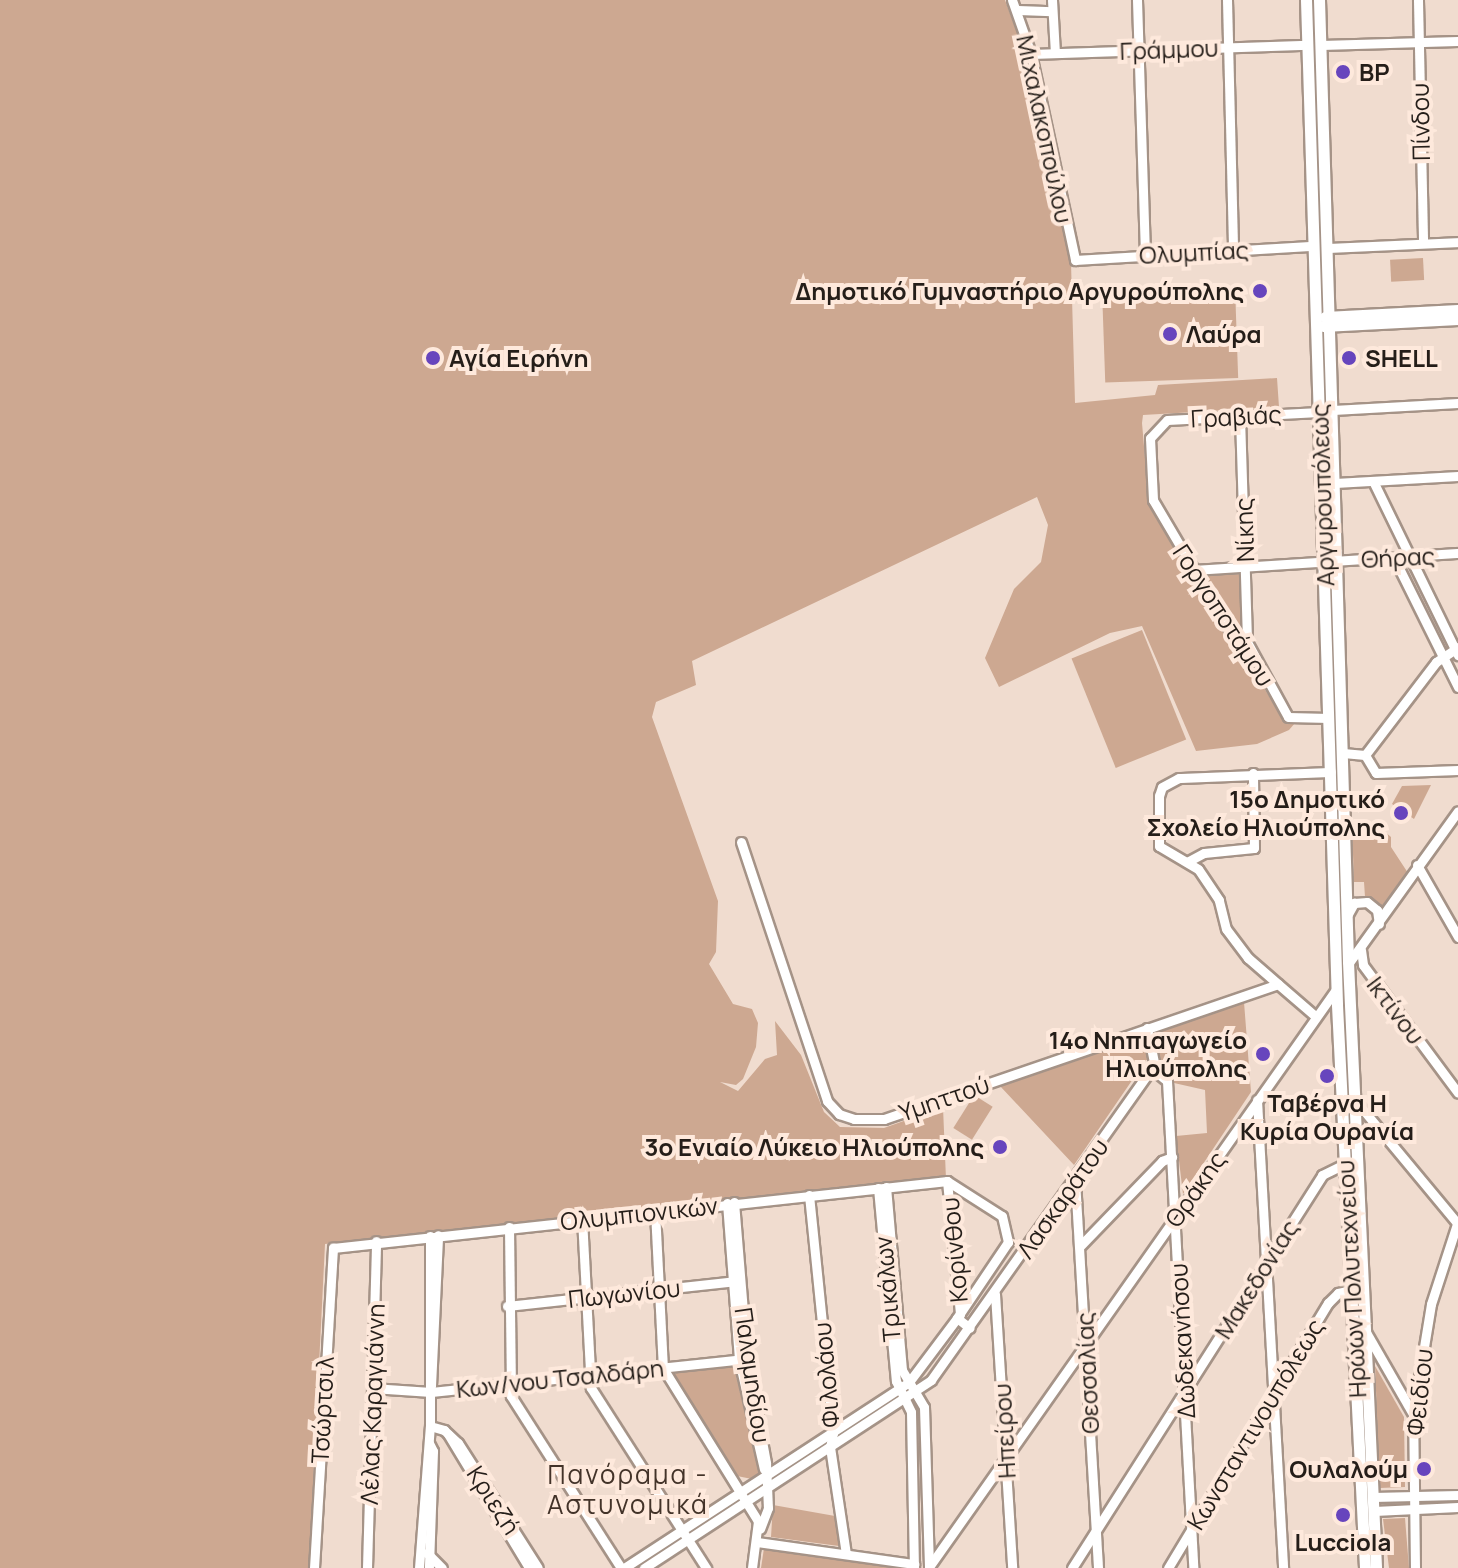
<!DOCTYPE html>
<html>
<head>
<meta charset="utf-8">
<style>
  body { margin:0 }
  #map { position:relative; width:1458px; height:1568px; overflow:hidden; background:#f0dccf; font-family:Manrope,sans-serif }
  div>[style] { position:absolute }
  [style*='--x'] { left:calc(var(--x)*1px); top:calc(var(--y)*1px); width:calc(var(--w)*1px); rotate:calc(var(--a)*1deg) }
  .green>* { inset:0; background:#cda891; transform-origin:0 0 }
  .roads { filter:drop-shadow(2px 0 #a59387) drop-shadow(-2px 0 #a59387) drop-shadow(0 2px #a59387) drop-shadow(0 -2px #a59387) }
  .minor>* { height:9px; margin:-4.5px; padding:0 4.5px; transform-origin:4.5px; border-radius:4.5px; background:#fff }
  .major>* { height:11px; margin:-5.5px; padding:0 5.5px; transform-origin:5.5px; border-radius:5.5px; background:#fff }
  .dots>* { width:22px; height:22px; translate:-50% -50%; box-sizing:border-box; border:4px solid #fee9dc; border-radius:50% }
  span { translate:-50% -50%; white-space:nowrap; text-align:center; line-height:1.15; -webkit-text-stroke:8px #fee9dc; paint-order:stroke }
  .street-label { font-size:24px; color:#251e19 }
  .poi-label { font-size:24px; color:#251e19; font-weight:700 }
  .left { translate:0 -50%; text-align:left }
  .right { translate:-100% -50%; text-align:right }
  .neighbourhood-label { font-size:26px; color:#433329; letter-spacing:2px }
</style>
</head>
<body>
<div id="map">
  <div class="green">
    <div style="clip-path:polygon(0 0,1005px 0,1025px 54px,1071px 263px,1075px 403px,1155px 395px,1158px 385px,1277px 378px,1279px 407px,1143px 415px,1142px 423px,1149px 504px,1284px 720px,1295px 723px,1289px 730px,1257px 744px,1196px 751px,1142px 626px,1110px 633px,999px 687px,985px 658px,1014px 589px,1041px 562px,1048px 525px,1037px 497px,692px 661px,696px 685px,656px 702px,652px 717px,718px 901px,716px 952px,709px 964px,733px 1004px,752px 1009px,758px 1023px,756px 1047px,743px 1079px,736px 1085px,720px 1082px,738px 1091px,765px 1059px,777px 1055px,775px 1021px,801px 1055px,824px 1112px,840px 1127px,884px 1128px,943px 1107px,946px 1179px,325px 1244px,309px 1568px,0 1568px)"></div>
    <div style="left:1423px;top:258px;width:22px;height:33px;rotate:87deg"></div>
    <div style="left:1235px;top:287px;width:91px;height:133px;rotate:88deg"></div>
    <div style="clip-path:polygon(1241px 574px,1244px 631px,1241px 633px,1200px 576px)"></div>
    <div style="left:1142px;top:630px;width:118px;height:76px;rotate:68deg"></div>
    <div style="clip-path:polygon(1431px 785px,1414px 819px,1392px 804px,1402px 786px)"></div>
    <div style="clip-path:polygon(1377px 825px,1391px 837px,1391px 847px,1408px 873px,1384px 908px,1365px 897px,1364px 882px,1354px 882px,1352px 827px)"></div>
    <div style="clip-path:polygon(1244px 1002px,1251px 1092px,1183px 1194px,1176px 1136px,1207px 1133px,1205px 1090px,1174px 1083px,1168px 1063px,1146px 1060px,1074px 1165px,1000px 1086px)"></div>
    <div style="left:974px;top:1095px;width:22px;height:39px;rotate:32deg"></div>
    <div style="clip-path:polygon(734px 1366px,759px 1474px,752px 1479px,737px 1476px,673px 1376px,680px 1370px)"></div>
    <div style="clip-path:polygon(1375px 1366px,1404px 1417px,1405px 1487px,1380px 1488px)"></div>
    <div style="clip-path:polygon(773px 1505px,835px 1516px,839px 1546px,771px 1537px)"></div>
    <div style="clip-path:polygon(1405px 1518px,1409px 1568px,1389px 1568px,1383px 1519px)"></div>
    <div style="clip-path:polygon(764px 1548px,894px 1568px,761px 1568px)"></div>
  </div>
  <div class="roads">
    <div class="minor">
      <div style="--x:1012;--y:0;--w:57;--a:70.6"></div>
      <div style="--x:1031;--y:54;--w:211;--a:77.9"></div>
      <div style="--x:1075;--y:260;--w:239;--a:-3.4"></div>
      <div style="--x:1052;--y:0;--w:53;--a:86.8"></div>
      <div style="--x:1137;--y:0;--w:255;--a:88.2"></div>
      <div style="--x:1227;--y:0;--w:250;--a:88.6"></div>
      <div style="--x:1418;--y:0;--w:243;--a:88.8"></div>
      <div style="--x:1018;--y:10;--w:34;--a:2"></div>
      <div style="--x:1321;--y:45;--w:137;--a:-1.7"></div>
      <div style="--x:1031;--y:54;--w:277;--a:-1.9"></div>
      <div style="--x:1327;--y:248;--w:131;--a:-2.6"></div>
      <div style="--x:1333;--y:410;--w:125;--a:-3.2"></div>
      <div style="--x:1319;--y:412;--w:152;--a:177"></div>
      <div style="--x:1167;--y:420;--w:25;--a:133"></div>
      <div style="--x:1150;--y:438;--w:62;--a:87.2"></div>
      <div style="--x:1153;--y:500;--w:156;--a:59.5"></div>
      <div style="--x:1232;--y:634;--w:17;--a:28"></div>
      <div style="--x:1247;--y:642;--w:85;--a:61.3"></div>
      <div style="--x:1288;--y:717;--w:41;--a:1.4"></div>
      <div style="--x:1240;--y:417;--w:225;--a:88.2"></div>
      <div style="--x:1373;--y:481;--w:194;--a:64"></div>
      <div style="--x:1335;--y:483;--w:123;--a:-3.3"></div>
      <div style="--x:1394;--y:558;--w:144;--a:63.6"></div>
      <div style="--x:1194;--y:570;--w:265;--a:-3.7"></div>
      <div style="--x:1343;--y:753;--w:22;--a:5"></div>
      <div style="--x:1365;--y:755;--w:21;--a:59"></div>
      <div style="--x:1376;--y:773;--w:82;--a:-2.1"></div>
      <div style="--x:1365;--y:755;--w:117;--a:-52.6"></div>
      <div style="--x:1436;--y:662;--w:27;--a:-34"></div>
      <div style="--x:741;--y:842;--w:273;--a:71.6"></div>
      <div style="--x:827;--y:1101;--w:18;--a:47"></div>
      <div style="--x:839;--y:1114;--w:16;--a:18"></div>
      <div style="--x:854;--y:1119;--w:30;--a:0"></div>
      <div style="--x:884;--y:1119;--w:416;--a:-18.9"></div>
      <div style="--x:1278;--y:984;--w:48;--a:40.7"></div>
      <div style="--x:1187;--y:862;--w:19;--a:-28"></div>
      <div style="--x:1204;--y:853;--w:50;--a:-5.7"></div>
      <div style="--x:1254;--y:848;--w:75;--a:-90.8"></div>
      <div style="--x:1417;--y:865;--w:83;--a:60.3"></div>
      <div style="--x:1348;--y:914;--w:13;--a:-61"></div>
      <div style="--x:1354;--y:903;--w:13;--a:-4"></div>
      <div style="--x:1367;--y:902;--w:13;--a:39"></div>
      <div style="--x:1377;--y:910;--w:14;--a:82"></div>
      <div style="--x:1361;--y:950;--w:15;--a:82"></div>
      <div style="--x:1363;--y:965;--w:159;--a:53.4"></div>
      <div style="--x:1348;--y:964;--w:188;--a:-54.3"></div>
      <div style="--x:1278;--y:984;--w:40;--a:-139"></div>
      <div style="--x:1248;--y:958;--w:36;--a:-127"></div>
      <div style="--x:1226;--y:929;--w:30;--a:-104"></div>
      <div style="--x:1219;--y:900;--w:37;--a:-124"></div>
      <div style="--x:1198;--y:869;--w:45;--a:-149.5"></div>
      <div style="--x:1159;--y:846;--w:50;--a:-90"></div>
      <div style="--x:1159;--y:796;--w:9;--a:-72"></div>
      <div style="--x:1162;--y:787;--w:19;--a:-28"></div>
      <div style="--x:1179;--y:778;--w:152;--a:-2.3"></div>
      <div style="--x:1147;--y:1028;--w:45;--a:78.4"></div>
      <div style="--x:1156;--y:1072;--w:14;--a:39"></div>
      <div style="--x:1167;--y:1081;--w:488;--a:86.9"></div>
      <div style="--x:1257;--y:1100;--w:469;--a:86.8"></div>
      <div style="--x:1355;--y:1100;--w:161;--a:50.3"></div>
      <div style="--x:1075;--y:1180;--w:389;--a:86.6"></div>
      <div style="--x:947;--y:1181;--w:134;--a:84.4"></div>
      <div style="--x:886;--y:1187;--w:184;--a:85"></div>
      <div style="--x:902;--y:1370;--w:43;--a:59.3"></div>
      <div style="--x:924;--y:1407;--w:161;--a:88.2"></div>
      <div style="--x:878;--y:1188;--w:194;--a:84.7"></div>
      <div style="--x:896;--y:1381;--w:34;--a:64"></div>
      <div style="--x:911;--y:1412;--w:156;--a:88.9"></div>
      <div style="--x:809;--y:1195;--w:239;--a:84.2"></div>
      <div style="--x:833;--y:1433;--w:14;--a:102"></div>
      <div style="--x:830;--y:1447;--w:108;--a:81.5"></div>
      <div style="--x:734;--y:1202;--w:158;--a:85.3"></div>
      <div style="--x:747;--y:1359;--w:106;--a:79.6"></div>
      <div style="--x:766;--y:1463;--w:45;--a:87.5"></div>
      <div style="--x:768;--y:1508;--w:22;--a:111"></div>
      <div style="--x:727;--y:1203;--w:157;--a:85.6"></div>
      <div style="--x:739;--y:1360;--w:112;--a:77.1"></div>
      <div style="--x:655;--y:1211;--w:157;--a:87.1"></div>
      <div style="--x:663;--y:1368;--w:180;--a:58.2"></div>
      <div style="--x:758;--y:1521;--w:47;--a:97.3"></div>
      <div style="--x:582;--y:1218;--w:170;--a:87"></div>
      <div style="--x:591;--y:1388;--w:214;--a:57.4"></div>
      <div style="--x:509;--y:1227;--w:169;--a:89.3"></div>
      <div style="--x:511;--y:1396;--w:204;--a:57.4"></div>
      <div style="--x:1081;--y:1245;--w:117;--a:-46"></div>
      <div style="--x:1162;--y:1161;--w:11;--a:-22"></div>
      <div style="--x:995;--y:1294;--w:275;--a:86.4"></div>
      <div style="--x:507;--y:1306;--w:231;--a:-6.2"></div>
      <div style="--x:1367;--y:1334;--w:92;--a:60.1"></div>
      <div style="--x:431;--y:1386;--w:151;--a:-87.3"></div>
      <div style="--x:372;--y:1388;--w:59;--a:3.9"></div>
      <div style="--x:431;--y:1392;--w:318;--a:-6"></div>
      <div style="--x:430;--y:1426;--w:15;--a:16"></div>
      <div style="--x:444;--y:1430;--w:19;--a:43"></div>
      <div style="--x:458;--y:1443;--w:148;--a:57.4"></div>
      <div style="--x:448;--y:1434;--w:157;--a:58.8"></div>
      <div style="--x:429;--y:1443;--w:9;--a:63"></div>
      <div style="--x:433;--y:1451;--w:117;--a:92"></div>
      <div style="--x:1373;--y:1497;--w:85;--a:-1.3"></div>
      <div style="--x:1374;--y:1511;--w:84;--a:-2.7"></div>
      <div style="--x:757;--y:1542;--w:159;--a:8"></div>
      <div style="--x:427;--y:1553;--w:21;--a:45"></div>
      <div style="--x:929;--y:1567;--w:708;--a:-54.83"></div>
      <div style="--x:314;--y:1568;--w:321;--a:-86.6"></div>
      <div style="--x:333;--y:1248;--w:618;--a:-6.23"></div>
      <div style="--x:947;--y:1181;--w:65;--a:32.5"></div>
      <div style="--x:1002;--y:1216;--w:27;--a:77"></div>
      <div style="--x:1008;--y:1242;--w:92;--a:123.9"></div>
      <div style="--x:367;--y:1568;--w:327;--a:-88.4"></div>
      <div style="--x:419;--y:1568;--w:142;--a:-85.6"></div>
      <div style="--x:430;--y:1426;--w:190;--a:-90"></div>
      <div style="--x:624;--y:1568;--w:340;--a:-33.1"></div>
      <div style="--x:909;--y:1382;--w:80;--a:-53.1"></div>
      <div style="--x:957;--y:1318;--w:16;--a:38"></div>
      <div style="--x:644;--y:1568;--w:343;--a:-33.2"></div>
      <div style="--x:931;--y:1380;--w:375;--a:-54.7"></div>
      <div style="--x:1148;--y:1074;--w:8;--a:-14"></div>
      <div style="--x:1072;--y:1568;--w:466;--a:-57.5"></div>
      <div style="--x:1322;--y:1175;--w:25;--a:-26"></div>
      <div style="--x:1168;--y:1568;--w:310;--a:-58.9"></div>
      <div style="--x:1328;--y:1303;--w:14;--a:-45"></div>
      <div style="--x:1338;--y:1293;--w:13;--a:-13"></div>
      <div style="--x:1415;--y:1568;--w:154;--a:-90.7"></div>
      <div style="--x:1413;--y:1414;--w:111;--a:-80.7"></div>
      <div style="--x:1431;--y:1304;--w:87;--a:-72"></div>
    </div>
    <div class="major">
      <div style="--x:1306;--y:0;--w:1005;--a:88.23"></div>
      <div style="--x:1337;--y:1005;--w:564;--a:87.15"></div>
      <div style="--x:1319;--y:0;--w:962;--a:88.27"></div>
      <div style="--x:1348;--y:962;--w:607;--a:87.35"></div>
      <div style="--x:1325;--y:317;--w:133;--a:-3"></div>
      <div style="--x:1323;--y:326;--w:135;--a:-3"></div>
    </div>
  </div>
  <div class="dots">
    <div style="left:1343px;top:72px;background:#6745bd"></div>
    <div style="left:1260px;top:291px;background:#6745bd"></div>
    <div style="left:1170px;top:334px;background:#6745bd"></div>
    <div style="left:433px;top:358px;background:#6745bd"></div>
    <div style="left:1349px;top:358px;background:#6745bd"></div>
    <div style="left:1401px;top:813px;background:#6745bd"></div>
    <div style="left:1263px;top:1054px;background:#6745bd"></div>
    <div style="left:1327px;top:1076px;background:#6745bd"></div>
    <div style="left:1000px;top:1147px;background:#6745bd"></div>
    <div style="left:1424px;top:1469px;background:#6745bd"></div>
    <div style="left:1343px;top:1515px;background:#6745bd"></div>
  </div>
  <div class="street-label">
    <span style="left:1169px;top:49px;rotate:-2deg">Γράμμου</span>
    <span style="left:1420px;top:122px;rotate:-91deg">Πίνδου</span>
    <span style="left:1045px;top:129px;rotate:78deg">Μιχαλακοπούλου</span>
    <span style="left:1194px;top:252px;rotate:-3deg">Ολυμπίας</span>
    <span style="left:1236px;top:416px;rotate:-3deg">Γραβιάς</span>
    <span style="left:1322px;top:495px;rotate:-92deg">Αργυρουπόλεως</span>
    <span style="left:1244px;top:530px;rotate:-92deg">Νίκης</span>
    <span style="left:1398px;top:557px;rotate:-3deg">Θήρας</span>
    <span style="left:1224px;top:615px;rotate:57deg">Γοργοποτάμου</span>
    <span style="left:1396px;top:1010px;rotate:53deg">Ικτίνου</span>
    <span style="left:944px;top:1098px;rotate:-19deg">Υμηττού</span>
    <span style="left:1195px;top:1189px;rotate:-55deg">Θράκης</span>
    <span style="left:1062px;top:1198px;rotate:-55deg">Λασκαράτου</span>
    <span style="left:639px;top:1213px;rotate:-6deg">Ολυμπιονικών</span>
    <span style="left:954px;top:1250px;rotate:-95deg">Κορίνθου</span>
    <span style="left:1256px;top:1279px;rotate:-58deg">Μακεδονίας</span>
    <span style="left:1351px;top:1279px;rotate:-93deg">Ηρώων Πολυτεχνείου</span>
    <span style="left:887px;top:1289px;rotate:-95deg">Τρικάλων</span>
    <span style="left:624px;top:1293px;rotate:-6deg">Πωγωνίου</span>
    <span style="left:1182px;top:1341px;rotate:-93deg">Δωδεκανήσου</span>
    <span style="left:1087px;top:1373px;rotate:-93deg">Θεσσαλίας</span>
    <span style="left:753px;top:1375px;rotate:82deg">Παλαμηδίου</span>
    <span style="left:826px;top:1375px;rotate:-95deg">Φιλολάου</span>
    <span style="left:560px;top:1378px;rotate:-6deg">Κων/νου Τσαλδάρη</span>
    <span style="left:1419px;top:1392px;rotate:-84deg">Φειδίου</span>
    <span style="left:372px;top:1404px;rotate:-88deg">Λέλας Καραγιάννη</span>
    <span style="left:322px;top:1410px;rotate:-87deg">Τσώρτσιλ</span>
    <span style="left:1255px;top:1424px;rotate:-59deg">Κωνσταντινουπόλεως</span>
    <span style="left:1004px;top:1431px;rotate:-93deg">Ηπείρου</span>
    <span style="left:494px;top:1500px;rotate:57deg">Κριεζή</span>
  </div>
  <div class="poi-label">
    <span class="left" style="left:1359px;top:72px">BP</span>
    <span class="right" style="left:1244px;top:291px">Δημοτικό Γυμναστήριο Αργυρούπολης</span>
    <span class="left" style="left:1186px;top:334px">Λαύρα</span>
    <span class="left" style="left:449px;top:358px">Αγία Ειρήνη</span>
    <span class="left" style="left:1365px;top:358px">SHELL</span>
    <span class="right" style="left:1385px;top:813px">15ο Δημοτικό<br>Σχολείο Ηλιούπολης</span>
    <span class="right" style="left:1247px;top:1054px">14ο Νηπιαγωγείο<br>Ηλιούπολης</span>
    <span style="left:1327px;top:1117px">Ταβέρνα Η<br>Κυρία Ουρανία</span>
    <span class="right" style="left:984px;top:1147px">3ο Ενιαίο Λύκειο Ηλιούπολης</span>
    <span class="right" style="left:1408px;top:1469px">Ουλαλούμ</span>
    <span style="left:1343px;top:1542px">Lucciola</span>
  </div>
  <div class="neighbourhood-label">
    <span style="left:628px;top:1490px">Πανόραμα -<br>Αστυνομικά</span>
  </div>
</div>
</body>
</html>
